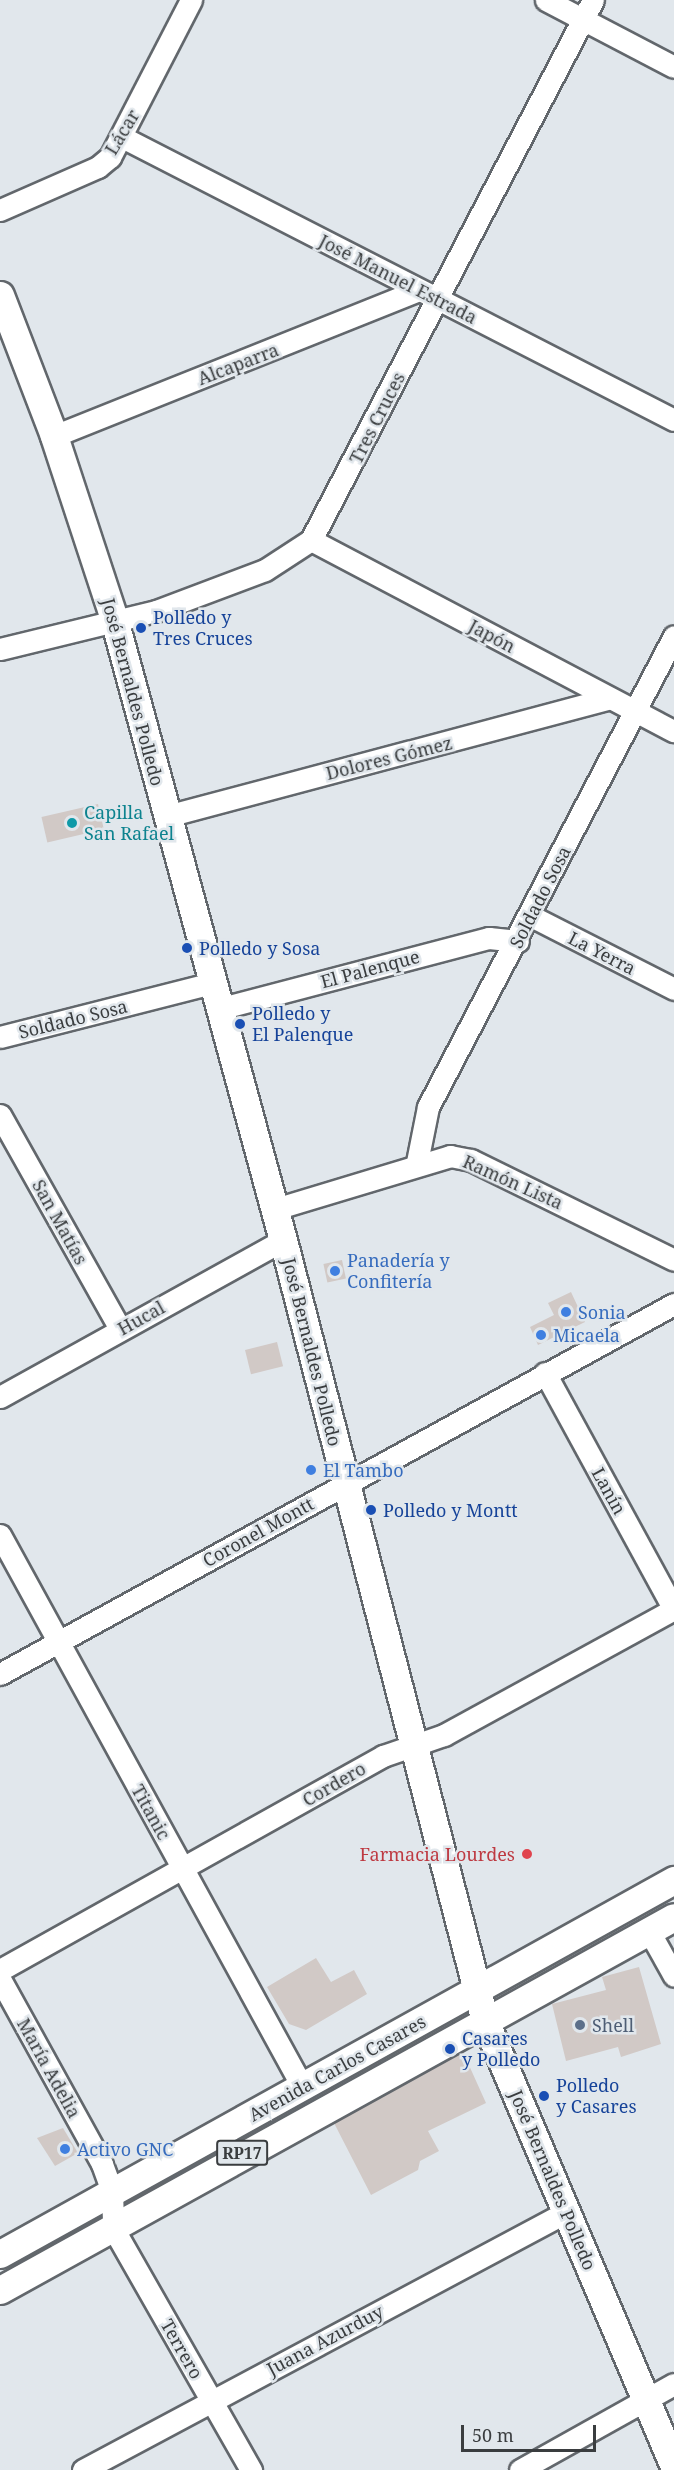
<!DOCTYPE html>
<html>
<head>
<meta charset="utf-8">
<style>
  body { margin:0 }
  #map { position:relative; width:674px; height:2470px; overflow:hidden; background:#e1e7ec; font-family:"Noto Serif",serif }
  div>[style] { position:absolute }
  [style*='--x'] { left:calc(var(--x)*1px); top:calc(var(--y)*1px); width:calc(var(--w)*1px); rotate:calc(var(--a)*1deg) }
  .building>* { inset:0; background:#d1c9c6; transform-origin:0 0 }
  .roads { filter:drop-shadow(2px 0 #62676c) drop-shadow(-2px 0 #62676c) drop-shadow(0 2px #62676c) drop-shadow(0 -2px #62676c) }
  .minor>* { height:21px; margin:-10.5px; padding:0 10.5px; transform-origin:10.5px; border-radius:10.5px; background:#fff }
  .major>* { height:27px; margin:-13.5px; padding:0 13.5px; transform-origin:13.5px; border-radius:13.5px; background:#fff }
  .dots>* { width:16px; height:16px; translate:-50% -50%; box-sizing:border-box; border:3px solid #e1e7ec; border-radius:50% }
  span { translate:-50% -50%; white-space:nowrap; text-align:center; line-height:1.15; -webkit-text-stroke:5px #e1e7ec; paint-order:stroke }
  .shield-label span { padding:2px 4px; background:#e1e7ec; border:2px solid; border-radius:4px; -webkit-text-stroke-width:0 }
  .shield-label { font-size:16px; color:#3a3d3f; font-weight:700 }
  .street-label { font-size:18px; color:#3a3d3f }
  .transit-label { font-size:18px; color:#164399 }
  .left { translate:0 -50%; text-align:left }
  .culture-label { font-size:18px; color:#0d838f }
  .shop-label { font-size:18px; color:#366cbe }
  .health-label { font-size:18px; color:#be3a42 }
  .right { translate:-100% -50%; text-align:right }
  .service-label { font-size:18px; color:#4e5e75 }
  .scale { position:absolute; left:461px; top:2425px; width:135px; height:27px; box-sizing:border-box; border:3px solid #3a3d3f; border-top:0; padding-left:8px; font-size:18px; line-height:21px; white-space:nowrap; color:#3a3d3f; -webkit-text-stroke:4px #e1e7ec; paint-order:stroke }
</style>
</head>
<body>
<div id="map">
  <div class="building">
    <div style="left:98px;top:804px;width:26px;height:58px;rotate:77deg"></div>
    <div style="left:342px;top:1260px;width:19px;height:19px;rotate:78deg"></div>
    <div style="clip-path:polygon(571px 1292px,585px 1322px,538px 1345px,530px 1327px,554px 1315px,548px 1303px)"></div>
    <div style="left:277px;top:1342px;width:25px;height:33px;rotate:76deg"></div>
    <div style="clip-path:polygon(316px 1958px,331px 1982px,354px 1970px,367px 1994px,306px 2030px,289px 2024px,267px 1987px)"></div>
    <div style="clip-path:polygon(639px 1967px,661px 2044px,621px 2057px,618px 2047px,566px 2061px,552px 2004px,606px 1990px,602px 1977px)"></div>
    <div style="clip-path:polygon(463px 2052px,486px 2103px,428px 2131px,439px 2151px,420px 2161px,418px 2170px,371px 2195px,334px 2123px)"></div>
    <div style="clip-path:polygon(63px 2128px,78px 2153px,55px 2166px,37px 2138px)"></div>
  </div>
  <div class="roads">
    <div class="minor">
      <div style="--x:546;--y:0;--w:144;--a:27.6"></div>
      <div style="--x:122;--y:137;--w:620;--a:27.14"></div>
      <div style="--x:0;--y:210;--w:107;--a:-23.7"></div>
      <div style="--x:98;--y:167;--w:16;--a:-40"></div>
      <div style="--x:110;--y:157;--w:177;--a:-62.7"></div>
      <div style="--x:54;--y:436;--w:393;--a:-21.8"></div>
      <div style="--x:311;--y:540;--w:410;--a:27.8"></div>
      <div style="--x:0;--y:649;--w:161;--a:-13.7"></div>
      <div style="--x:156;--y:611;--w:116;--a:-20.6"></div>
      <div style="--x:265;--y:570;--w:55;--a:-33.1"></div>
      <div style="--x:311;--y:540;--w:609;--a:-62.43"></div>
      <div style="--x:167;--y:816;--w:458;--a:-14.9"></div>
      <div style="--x:531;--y:916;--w:161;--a:27"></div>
      <div style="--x:222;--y:1008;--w:276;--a:-14.7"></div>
      <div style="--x:489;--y:938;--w:29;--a:6"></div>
      <div style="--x:0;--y:1037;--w:222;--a:-14.3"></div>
      <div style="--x:0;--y:1115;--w:245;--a:60.7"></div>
      <div style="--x:417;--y:1162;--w:56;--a:-78.7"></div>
      <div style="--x:428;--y:1107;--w:531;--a:-62.42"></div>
      <div style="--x:275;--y:1209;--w:183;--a:-16.8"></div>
      <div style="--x:450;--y:1156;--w:21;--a:11"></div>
      <div style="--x:471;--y:1160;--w:226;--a:26.2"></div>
      <div style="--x:545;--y:1373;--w:270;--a:61.4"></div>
      <div style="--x:0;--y:1397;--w:324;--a:-29"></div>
      <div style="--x:0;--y:1535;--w:631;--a:61.28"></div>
      <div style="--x:0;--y:1674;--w:769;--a:-28.77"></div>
      <div style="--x:649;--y:1931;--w:51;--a:60.9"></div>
      <div style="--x:0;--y:1970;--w:439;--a:-29.2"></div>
      <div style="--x:383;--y:1756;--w:65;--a:-19"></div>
      <div style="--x:444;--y:1735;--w:262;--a:-28.7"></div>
      <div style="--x:0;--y:1979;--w:211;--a:61.1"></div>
      <div style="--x:102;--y:2164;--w:30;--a:70"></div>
      <div style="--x:112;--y:2192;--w:36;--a:88"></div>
      <div style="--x:113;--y:2228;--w:279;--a:60.3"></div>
      <div style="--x:83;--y:2470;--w:550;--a:-28.1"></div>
      <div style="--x:520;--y:2470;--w:176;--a:-29.2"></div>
    </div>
    <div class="major">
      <div style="--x:0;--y:295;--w:151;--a:69"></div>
      <div style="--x:54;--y:436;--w:193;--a:71.8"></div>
      <div style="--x:114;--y:619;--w:644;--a:74.78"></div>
      <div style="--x:283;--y:1240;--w:807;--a:75.5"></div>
      <div style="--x:485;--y:2021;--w:483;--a:67"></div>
      <div style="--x:0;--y:2254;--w:771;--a:-29.03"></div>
      <div style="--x:0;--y:2290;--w:770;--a:-28.96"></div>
    </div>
  </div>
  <div class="dots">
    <div style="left:141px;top:628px;background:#1a4fb4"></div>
    <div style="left:72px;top:823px;background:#0f9aa8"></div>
    <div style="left:187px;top:948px;background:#1a4fb4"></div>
    <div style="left:240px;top:1024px;background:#1a4fb4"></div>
    <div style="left:335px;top:1271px;background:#3f7fe0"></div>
    <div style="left:566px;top:1312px;background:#3f7fe0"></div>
    <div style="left:541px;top:1335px;background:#3f7fe0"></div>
    <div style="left:311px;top:1470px;background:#3f7fe0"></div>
    <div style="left:371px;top:1510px;background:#1a4fb4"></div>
    <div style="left:527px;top:1854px;background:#e0444e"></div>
    <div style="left:580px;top:2025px;background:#5c6f8a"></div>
    <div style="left:450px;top:2049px;background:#1a4fb4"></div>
    <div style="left:544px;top:2096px;background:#1a4fb4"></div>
    <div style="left:65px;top:2149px;background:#3f7fe0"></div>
  </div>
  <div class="shield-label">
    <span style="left:242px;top:2153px">RP17</span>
  </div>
  <div class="street-label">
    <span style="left:122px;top:132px;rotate:-59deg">Lácar</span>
    <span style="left:398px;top:279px;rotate:27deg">José Manuel Estrada</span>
    <span style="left:238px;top:364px;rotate:-21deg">Alcaparra</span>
    <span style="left:377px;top:418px;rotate:-63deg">Tres Cruces</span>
    <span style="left:492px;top:636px;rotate:28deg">Japón</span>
    <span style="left:133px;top:692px;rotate:75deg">José Bernaldes Polledo</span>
    <span style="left:389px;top:758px;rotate:-14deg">Dolores Gómez</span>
    <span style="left:540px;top:897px;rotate:-63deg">Soldado Sosa</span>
    <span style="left:602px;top:953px;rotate:27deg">La Yerra</span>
    <span style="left:370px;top:969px;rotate:-15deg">El Palenque</span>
    <span style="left:73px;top:1019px;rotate:-14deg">Soldado Sosa</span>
    <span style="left:513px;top:1182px;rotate:24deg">Ramón Lista</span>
    <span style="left:60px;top:1222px;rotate:61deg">San Matías</span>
    <span style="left:141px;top:1318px;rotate:-29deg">Hucal</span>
    <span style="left:312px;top:1352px;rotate:76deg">José Bernaldes Polledo</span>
    <span style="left:609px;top:1491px;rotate:61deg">Lanín</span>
    <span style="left:258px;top:1532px;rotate:-29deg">Coronel Montt</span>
    <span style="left:334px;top:1784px;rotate:-30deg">Cordero</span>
    <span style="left:151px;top:1812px;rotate:61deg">Titanic</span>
    <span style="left:49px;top:2068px;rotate:61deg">María Adelia</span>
    <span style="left:337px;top:2068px;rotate:-29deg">Avenida Carlos Casares</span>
    <span style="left:553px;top:2180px;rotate:67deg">José Bernaldes Polledo</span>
    <span style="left:325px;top:2340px;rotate:-28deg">Juana Azurduy</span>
    <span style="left:182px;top:2349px;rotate:60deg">Terrero</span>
  </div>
  <div class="transit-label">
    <span class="left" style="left:153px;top:628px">Polledo y<br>Tres Cruces</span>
    <span class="left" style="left:199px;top:948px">Polledo y Sosa</span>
    <span class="left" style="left:252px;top:1024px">Polledo y<br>El Palenque</span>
    <span class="left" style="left:383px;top:1510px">Polledo y Montt</span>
    <span class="left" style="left:462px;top:2049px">Casares<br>y Polledo</span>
    <span class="left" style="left:556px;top:2096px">Polledo<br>y Casares</span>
  </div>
  <div class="culture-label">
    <span class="left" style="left:84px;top:823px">Capilla<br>San Rafael</span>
  </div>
  <div class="shop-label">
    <span class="left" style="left:347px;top:1271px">Panadería y<br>Confitería</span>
    <span class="left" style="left:578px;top:1312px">Sonia</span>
    <span class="left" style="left:553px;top:1335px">Micaela</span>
    <span class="left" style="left:323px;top:1470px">El Tambo</span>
    <span class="left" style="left:77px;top:2149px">Activo GNC</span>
  </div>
  <div class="health-label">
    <span class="right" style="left:515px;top:1854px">Farmacia Lourdes</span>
  </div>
  <div class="service-label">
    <span class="left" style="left:592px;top:2025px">Shell</span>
  </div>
  <div class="scale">50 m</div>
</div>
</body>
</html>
